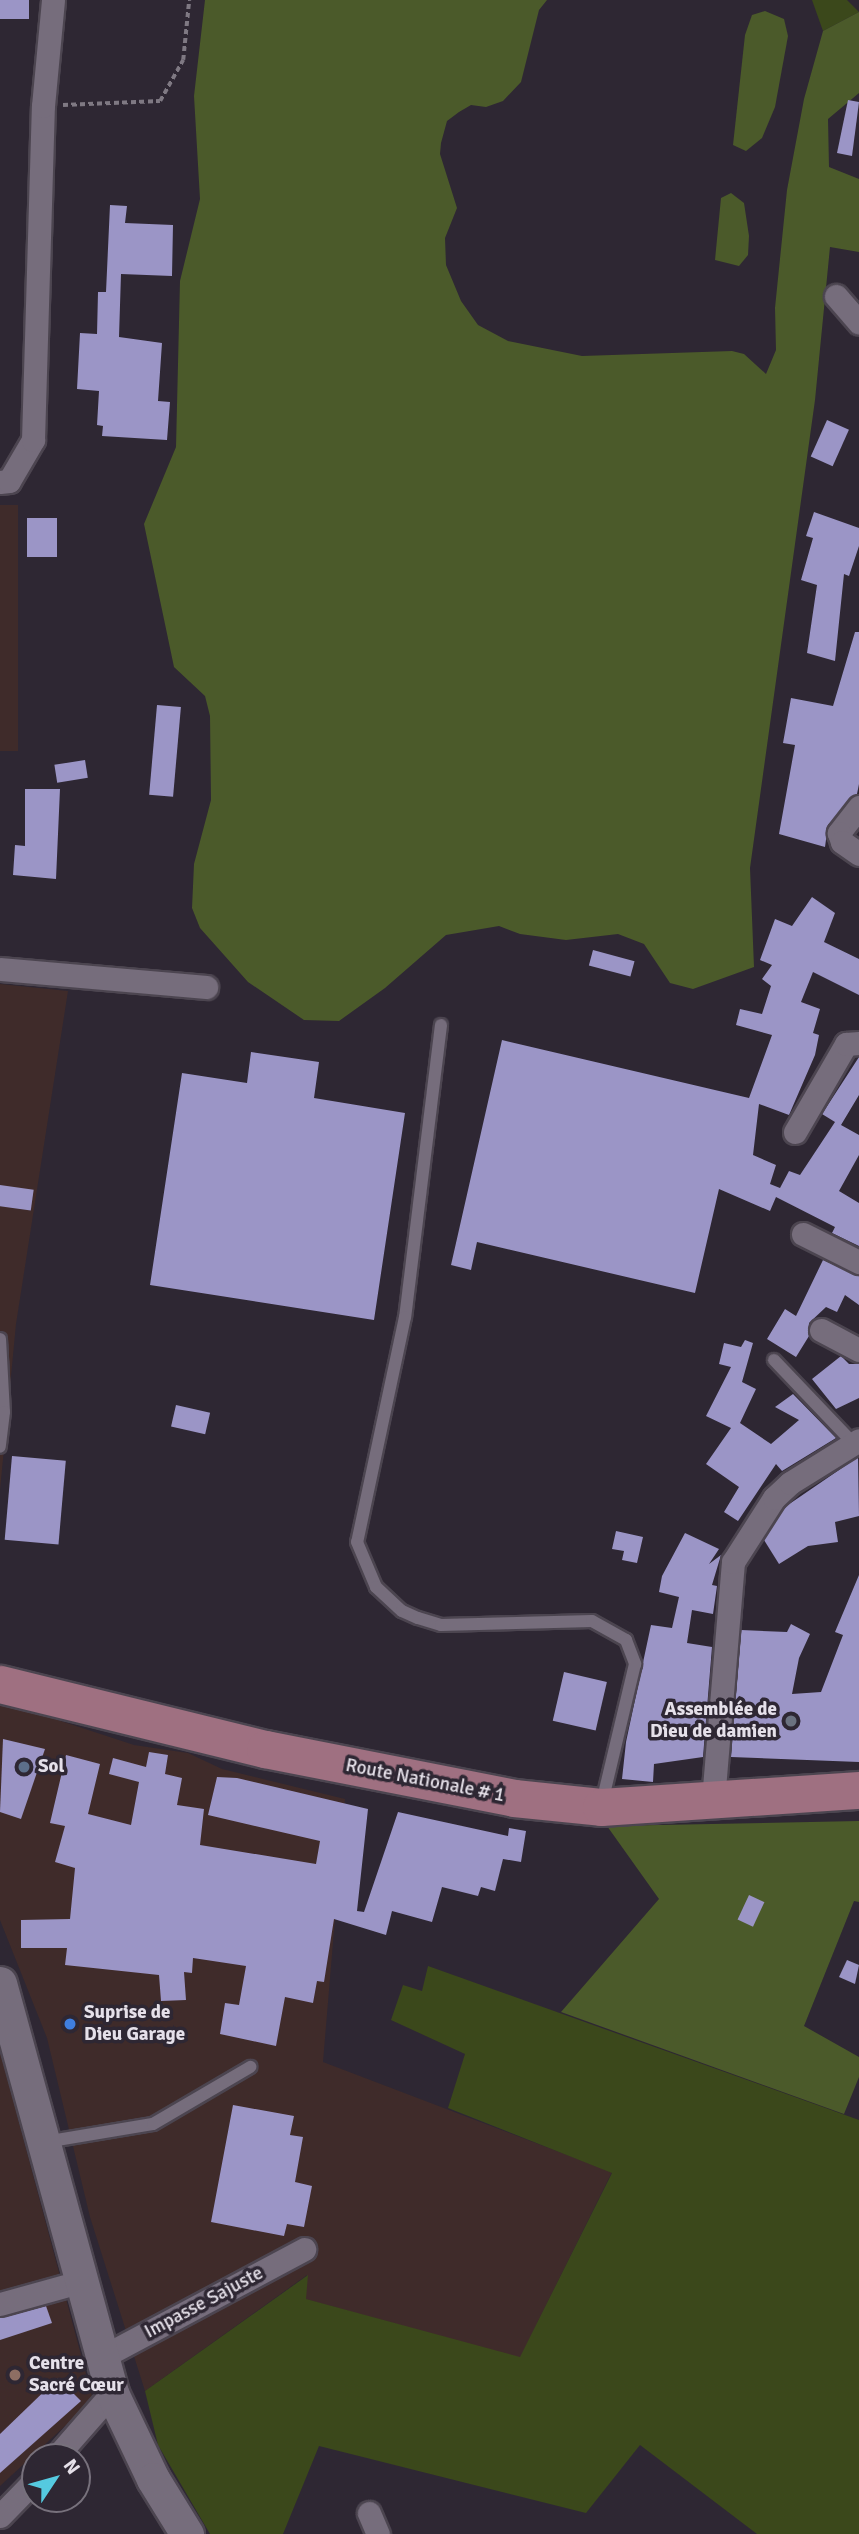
<!DOCTYPE html>
<html>
<head>
<meta charset="utf-8">
<style>
  body { margin:0 }
  #map { position:relative; width:859px; height:2534px; overflow:hidden; background:#2e2733; font-family:Signika,sans-serif }
  div>[style] { position:absolute }
  [style*='--x'] { left:calc(var(--x)*1px); top:calc(var(--y)*1px); width:calc(var(--w)*1px); rotate:calc(var(--a)*1deg) }
  .industrial>* { inset:0; background:#3f2b2a; transform-origin:0 0 }
  .green>* { inset:0; background:#3b481b }
  .forest>* { inset:0; background:#4b5a2a }
  .building>* { inset:0; background:#9b95c6; transform-origin:0 0 }
  .path>* { height:3.5px; margin-top:-1.75px; transform-origin:0; background:repeating-linear-gradient(90deg,#7f7983 0 5px,transparent 0 8.5px) }
  .roads { filter:drop-shadow(2px 0 #4c4550) drop-shadow(-2px 0 #4c4550) drop-shadow(0 2px #4c4550) drop-shadow(0 -2px #4c4550) }
  .lane>* { height:12px; margin:-6px; padding:0 6px; transform-origin:6px; border-radius:6px; background:#766d7c }
  .street>* { height:23px; margin:-11.5px; padding:0 11.5px; transform-origin:11.5px; border-radius:11.5px; background:#766d7c }
  .secondary>* { height:33px; margin:-16.5px; padding:0 16.5px; transform-origin:16.5px; border-radius:16.5px; background:#766d7c }
  .primary>* { height:37px; margin:-18.5px; padding:0 18.5px; transform-origin:18.5px; border-radius:18.5px; background:#9f7081 }
  .dots>* { width:19px; height:19px; translate:-50% -50%; box-sizing:border-box; border:4px solid #2e2733; border-radius:50% }
  span { translate:-50% -50%; white-space:nowrap; text-align:center; line-height:1.15; -webkit-text-stroke:7px #2e2733; paint-order:stroke }
  .poi-label { font-size:19px; color:#e5e0e9; font-weight:700 }
  .right { translate:-100% -50%; text-align:right }
  .left { translate:0 -50%; text-align:left }
  .street-label { font-size:19px; color:#e5e0e9 }
  .north { position:absolute; left:21px; top:2443px; width:70px; height:70px; box-sizing:border-box; background:#2e2733; border:2px solid #77717c; border-radius:50%; rotate:54deg; font-size:19px; font-weight:700; line-height:28px; text-align:center; color:#e5e0e9 }
  .north::after { content:''; display:block; margin:auto; width:24px; height:32px; background:#55cae0; clip-path:polygon(50% 0,100% 100%,50% 72%,0 100%) }
</style>
</head>
<body>
<div id="map">
  <div class="industrial">
    <div style="left:18px;top:505px;width:246px;height:18px;rotate:90deg"></div>
    <div style="clip-path:polygon(0 984px,68px 991px,16px 1324px,0 1490px)"></div>
    <div style="clip-path:polygon(0 1701px,134px 1745px,188px 1753px,222px 1769px,345px 1799px,323px 2062px,612px 2172px,520px 2358px,305px 2299px,307px 2275px,145px 2391px,90px 2217px,47px 2038px,0 1920px)"></div>
    <div style="clip-path:polygon(0 2051px,93px 2400px,0 2486px)"></div>
  </div>
  <div class="green">
    <div style="clip-path:polygon(812px 0,847px 0,859px 12px,823px 31px)"></div>
    <div style="clip-path:polygon(428px 1966px,859px 2120px,859px 2534px,757px 2534px,640px 2445px,586px 2513px,319px 2446px,283px 2534px,210px 2534px,158px 2445px,145px 2391px,308px 2275px,306px 2299px,520px 2357px,612px 2173px,448px 2108px,465px 2054px,391px 2020px,403px 1985px,422px 1991px)"></div>
  </div>
  <div class="forest">
    <div style="clip-path:polygon(205px 0,547px 0,539px 10px,521px 82px,503px 101px,486px 107px,471px 105px,459px 112px,447px 121px,441px 143px,440px 154px,457px 208px,445px 238px,446px 265px,461px 301px,478px 325px,508px 341px,582px 356px,732px 351px,744px 354px,766px 374px,776px 350px,775px 308px,787px 190px,804px 99px,823px 31px,859px 12px,859px 93px,828px 119px,829px 167px,859px 179px,859px 252px,830px 247px,815px 400px,750px 868px,754px 967px,693px 989px,670px 983px,644px 944px,618px 934px,566px 940px,520px 934px,499px 926px,446px 935px,385px 988px,339px 1021px,304px 1020px,248px 982px,200px 928px,192px 908px,194px 864px,211px 800px,210px 716px,205px 696px,174px 667px,144px 524px,176px 447px,180px 281px,200px 199px,194px 96px)"></div>
    <div style="clip-path:polygon(765px 11px,784px 19px,788px 36px,775px 107px,762px 138px,746px 151px,733px 145px,745px 35px,752px 15px)"></div>
    <div style="clip-path:polygon(731px 193px,744px 203px,749px 236px,748px 255px,739px 266px,715px 260px,721px 198px)"></div>
    <div style="clip-path:polygon(859px 1821px,859px 1902px,854px 1901px,804px 2026px,859px 2057px,859px 2077px,844px 2114px,561px 2012px,659px 1899px,607px 1826px)"></div>
  </div>
  <div class="building">
    <div style="left:0;top:0;width:29px;height:19px"></div>
    <div style="clip-path:polygon(848px 100px,859px 102px,852px 156px,837px 153px)"></div>
    <div style="clip-path:polygon(110px 205px,127px 206px,125px 223px,173px 225px,172px 276px,121px 274px,119px 337px,162px 343px,158px 401px,170px 402px,167px 440px,102px 436px,103px 426px,97px 425px,99px 391px,77px 389px,80px 333px,97px 334px,98px 292px,106px 292px)"></div>
    <div style="left:827px;top:420px;width:24px;height:40px;rotate:24deg"></div>
    <div style="clip-path:polygon(814px 512px,859px 528px,859px 546px,849px 576px,844px 574px,835px 661px,807px 653px,817px 585px,801px 580px,813px 538px,806px 536px)"></div>
    <div style="left:27px;top:518px;width:30px;height:39px"></div>
    <div style="clip-path:polygon(855px 632px,859px 632px,859px 784px,857px 794px,828px 825px,825px 847px,779px 834px,795px 745px,783px 743px,791px 698px,833px 706px)"></div>
    <div style="left:157px;top:705px;width:24px;height:90px;rotate:5deg"></div>
    <div style="left:85px;top:760px;width:18px;height:31px;rotate:81deg"></div>
    <div style="clip-path:polygon(25px 789px,60px 789px,56px 879px,13px 875px,15px 845px,25px 846px)"></div>
    <div style="clip-path:polygon(812px 897px,835px 913px,824px 942px,859px 959px,859px 995px,813px 972px,801px 1002px,820px 1009px,813px 1033px,819px 1035px,815px 1055px,789px 1115px,759px 1104px,753px 1155px,776px 1165px,770px 1184px,780px 1188px,789px 1171px,800px 1175px,835px 1122px,822px 1114px,859px 1057px,859px 1095px,841px 1125px,859px 1135px,859px 1155px,839px 1191px,859px 1203px,859px 1246px,832px 1233px,835px 1227px,776px 1197px,770px 1211px,719px 1189px,695px 1293px,477px 1242px,471px 1270px,451px 1265px,502px 1040px,749px 1098px,772px 1035px,736px 1025px,740px 1009px,762px 1014px,771px 986px,762px 979px,772px 965px,760px 960px,775px 919px,792px 926px)"></div>
    <div style="left:593px;top:950px;width:43px;height:16px;rotate:15deg"></div>
    <div style="clip-path:polygon(251px 1052px,319px 1062px,314px 1098px,405px 1113px,374px 1320px,150px 1285px,182px 1073px,247px 1083px)"></div>
    <div style="left:0;top:1185px;width:34px;height:21px;rotate:8deg"></div>
    <div style="clip-path:polygon(823px 1260px,859px 1276px,859px 1305px,845px 1295px,837px 1312px,826px 1307px,809px 1323px,809px 1336px,796px 1357px,767px 1339px,785px 1309px,796px 1316px)"></div>
    <div style="clip-path:polygon(745px 1340px,753px 1343px,742px 1382px,756px 1389px,740px 1423px,771px 1444px,799px 1420px,775px 1407px,793px 1394px,836px 1438px,782px 1471px,776px 1464px,738px 1521px,724px 1512px,739px 1487px,706px 1464px,731px 1428px,706px 1416px,731px 1367px,719px 1364px,724px 1343px,741px 1347px)"></div>
    <div style="clip-path:polygon(841px 1356px,849px 1364px,859px 1364px,859px 1398px,836px 1409px,812px 1379px)"></div>
    <div style="left:176px;top:1405px;width:35px;height:22px;rotate:13deg"></div>
    <div style="left:12px;top:1456px;width:54px;height:84px;rotate:5deg"></div>
    <div style="clip-path:polygon(858px 1457px,859px 1516px,835px 1522px,838px 1542px,808px 1546px,779px 1564px,764px 1540px,785px 1507px)"></div>
    <div style="clip-path:polygon(616px 1531px,643px 1537px,637px 1563px,622px 1560px,624px 1551px,612px 1549px)"></div>
    <div style="clip-path:polygon(685px 1533px,719px 1549px,709px 1564px,721px 1555px,712px 1585px,717px 1586px,713px 1614px,692px 1610px,687px 1643px,712px 1647px,703px 1757px,654px 1764px,653px 1782px,622px 1779px,626px 1742px,651px 1625px,672px 1628px,679px 1597px,659px 1592px,662px 1576px)"></div>
    <div style="clip-path:polygon(859px 1575px,859px 1762px,731px 1757px,741px 1630px,787px 1632px,791px 1624px,810px 1634px,799px 1658px,792px 1694px,821px 1692px,843px 1635px,835px 1632px)"></div>
    <div style="left:564px;top:1672px;width:44px;height:50px;rotate:13deg"></div>
    <div style="clip-path:polygon(3px 1739px,45px 1749px,21px 1819px,0 1812px)"></div>
    <div style="clip-path:polygon(149px 1752px,168px 1755px,165px 1774px,182px 1778px,177px 1805px,204px 1809px,200px 1845px,316px 1864px,320px 1841px,208px 1815px,217px 1777px,237px 1778px,368px 1809px,357px 1911px,364px 1912px,398px 1812px,508px 1836px,509px 1828px,526px 1831px,521px 1862px,503px 1859px,495px 1891px,481px 1887px,478px 1896px,442px 1887px,432px 1922px,392px 1911px,386px 1935px,334px 1919px,324px 1982px,317px 1981px,313px 2003px,285px 1997px,276px 2046px,220px 2034px,225px 2003px,239px 2005px,246px 1966px,193px 1958px,192px 1973px,184px 1972px,186px 2000px,161px 2001px,159px 1975px,65px 1965px,67px 1948px,21px 1948px,21px 1920px,70px 1919px,75px 1868px,55px 1862px,65px 1826px,50px 1823px,66px 1755px,100px 1764px,88px 1814px,131px 1825px,139px 1782px,109px 1774px,113px 1758px,146px 1767px)"></div>
    <div style="left:749px;top:1895px;width:17px;height:27px;rotate:25deg"></div>
    <div style="clip-path:polygon(847px 1960px,859px 1965px,855px 1984px,839px 1977px)"></div>
    <div style="clip-path:polygon(233px 2105px,294px 2116px,290px 2135px,303px 2137px,295px 2182px,312px 2186px,304px 2227px,287px 2224px,284px 2236px,211px 2222px)"></div>
    <div style="clip-path:polygon(46px 2306px,52px 2323px,0 2340px,0 2318px)"></div>
    <div style="clip-path:polygon(58px 2378px,81px 2401px,0 2473px,0 2434px)"></div>
  </div>
  <div class="path">
    <div style="--x:63;--y:105;--w:97;--a:-2.4"></div>
    <div style="--x:160;--y:101;--w:47;--a:-60.7"></div>
    <div style="--x:183;--y:60;--w:60;--a:-84.3"></div>
  </div>
  <div class="roads">
    <div class="lane">
      <div style="--x:441;--y:1025;--w:294;--a:97"></div>
      <div style="--x:405;--y:1317;--w:230;--a:102"></div>
      <div style="--x:357;--y:1542;--w:49;--a:67.1"></div>
      <div style="--x:376;--y:1587;--w:35;--a:43"></div>
      <div style="--x:402;--y:1611;--w:17;--a:24"></div>
      <div style="--x:418;--y:1618;--w:24;--a:17"></div>
      <div style="--x:441;--y:1625;--w:151;--a:-1.5"></div>
      <div style="--x:592;--y:1621;--w:39;--a:29"></div>
      <div style="--x:626;--y:1640;--w:26;--a:69"></div>
      <div style="--x:635;--y:1664;--w:143;--a:103.4"></div>
      <div style="--x:0;--y:1339;--w:73;--a:86.9"></div>
      <div style="--x:4;--y:1412;--w:35;--a:97"></div>
      <div style="--x:774;--y:1360;--w:113;--a:46.4"></div>
      <div style="--x:45;--y:2142;--w:109;--a:-9.5"></div>
      <div style="--x:153;--y:2124;--w:113;--a:-30.4"></div>
    </div>
    <div class="street">
      <div style="--x:836;--y:296;--w:35;--a:49"></div>
      <div style="--x:0;--y:482;--w:9;--a:-6"></div>
      <div style="--x:9;--y:481;--w:48;--a:-59.7"></div>
      <div style="--x:33;--y:440;--w:334;--a:-88.3"></div>
      <div style="--x:43;--y:106;--w:106;--a:-84.6"></div>
      <div style="--x:859;--y:807;--w:33;--a:128"></div>
      <div style="--x:839;--y:833;--w:9;--a:72"></div>
      <div style="--x:842;--y:842;--w:21;--a:35"></div>
      <div style="--x:0;--y:969;--w:207;--a:5"></div>
      <div style="--x:795;--y:1132;--w:102;--a:-59.9"></div>
      <div style="--x:846;--y:1044;--w:13;--a:-4"></div>
      <div style="--x:803;--y:1234;--w:63;--a:26.6"></div>
      <div style="--x:821;--y:1330;--w:43;--a:27.8"></div>
      <div style="--x:713;--y:1800;--w:239;--a:-85.2"></div>
      <div style="--x:733;--y:1562;--w:76;--a:-57.4"></div>
      <div style="--x:774;--y:1498;--w:22;--a:-43"></div>
      <div style="--x:790;--y:1483;--w:81;--a:-31.9"></div>
      <div style="--x:0;--y:2304;--w:86;--a:-15.5"></div>
      <div style="--x:104;--y:2356;--w:227;--a:-28.1"></div>
      <div style="--x:56;--y:2457;--w:85;--a:-48.8"></div>
      <div style="--x:369;--y:2513;--w:23;--a:67"></div>
      <div style="--x:0;--y:2516;--w:50;--a:-45.8"></div>
    </div>
    <div class="secondary">
      <div style="--x:0;--y:1983;--w:425;--a:74.7"></div>
      <div style="--x:112;--y:2393;--w:95;--a:64.5"></div>
      <div style="--x:153;--y:2479;--w:65;--a:58.3"></div>
    </div>
    <div class="primary">
      <div style="--x:0;--y:1684;--w:273;--a:13.8"></div>
      <div style="--x:265;--y:1749;--w:254;--a:11.1"></div>
      <div style="--x:514;--y:1798;--w:87;--a:5.9"></div>
      <div style="--x:601;--y:1807;--w:259;--a:-3.8"></div>
    </div>
  </div>
  <div class="dots">
    <div style="left:791px;top:1721px;background:#6b7280"></div>
    <div style="left:24px;top:1767px;background:#5c6f8a"></div>
    <div style="left:70px;top:2024px;background:#3f7fe0"></div>
    <div style="left:15px;top:2375px;background:#8d6e63"></div>
  </div>
  <div class="poi-label">
    <span class="right" style="left:777px;top:1721px">Assemblée de<br>Dieu de damien</span>
    <span class="left" style="left:38px;top:1767px">Sol</span>
    <span class="left" style="left:84px;top:2024px">Suprise de<br>Dieu Garage</span>
    <span class="left" style="left:29px;top:2375px">Centre<br>Sacré Cœur</span>
  </div>
  <div class="street-label">
    <span style="left:425px;top:1781px;rotate:11deg">Route Nationale # 1</span>
    <span style="left:204px;top:2303px;rotate:-28deg">Impasse Sajuste</span>
  </div>
  <div class="north">N</div>
</div>
</body>
</html>
